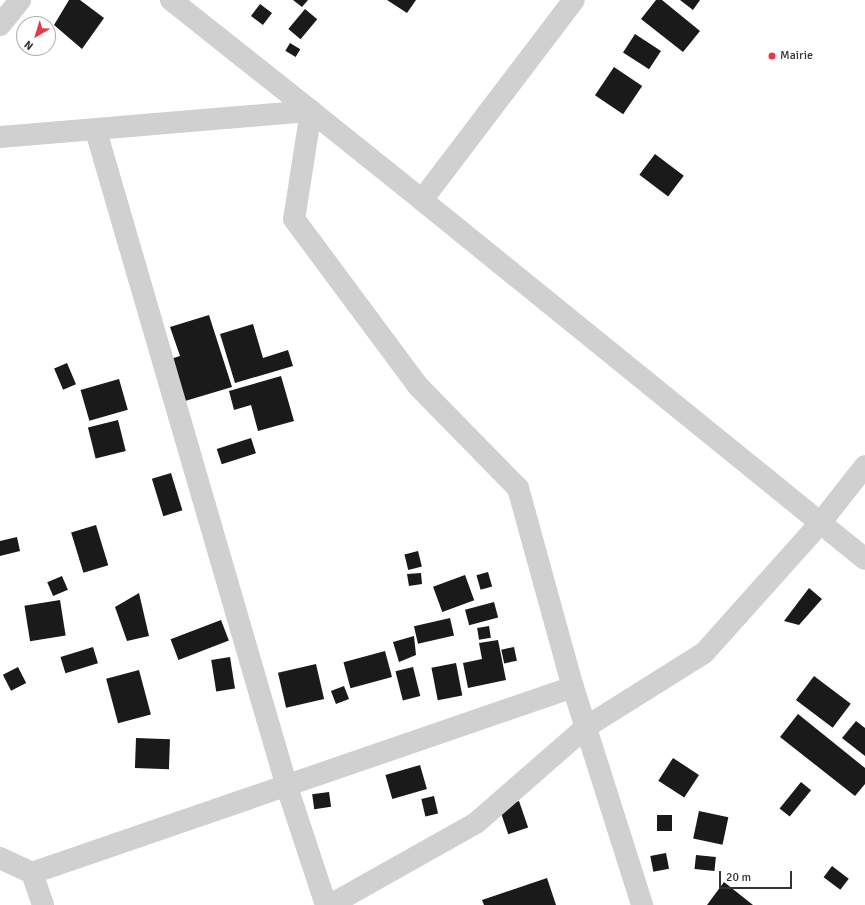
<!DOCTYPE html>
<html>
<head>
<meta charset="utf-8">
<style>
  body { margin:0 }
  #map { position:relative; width:865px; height:905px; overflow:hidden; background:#fff; font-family:Signika,sans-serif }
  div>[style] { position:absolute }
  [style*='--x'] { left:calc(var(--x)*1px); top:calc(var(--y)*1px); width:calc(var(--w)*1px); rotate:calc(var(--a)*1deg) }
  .building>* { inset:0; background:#1a1a1a; transform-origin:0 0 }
  .minor>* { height:22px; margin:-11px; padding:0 11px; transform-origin:11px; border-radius:11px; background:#d0d0d0 }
  .dots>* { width:11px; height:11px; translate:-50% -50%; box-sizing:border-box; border:2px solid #fff; border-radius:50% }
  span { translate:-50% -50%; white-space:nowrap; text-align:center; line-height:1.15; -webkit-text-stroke:4px #fff; paint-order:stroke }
  .poi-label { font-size:12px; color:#333 }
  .left { translate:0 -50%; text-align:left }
  .north { position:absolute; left:16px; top:16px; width:40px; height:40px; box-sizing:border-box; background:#fff; border:1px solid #adadad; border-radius:50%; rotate:218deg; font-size:11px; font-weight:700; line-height:16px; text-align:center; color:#333 }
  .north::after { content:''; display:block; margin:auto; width:14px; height:18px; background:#e63946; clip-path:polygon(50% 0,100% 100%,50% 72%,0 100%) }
  .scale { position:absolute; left:719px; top:871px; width:73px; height:18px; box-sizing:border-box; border:2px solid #333; border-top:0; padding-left:5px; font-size:12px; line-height:14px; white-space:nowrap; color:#333; -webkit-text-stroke:3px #fff; paint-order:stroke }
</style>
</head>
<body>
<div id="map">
  <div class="building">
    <div style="clip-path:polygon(69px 0,80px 0,104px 18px,82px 49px,54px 25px)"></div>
    <div style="clip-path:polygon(293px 0,308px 0,302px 7px)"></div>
    <div style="clip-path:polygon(387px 0,416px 0,407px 13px)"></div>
    <div style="clip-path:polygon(656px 0,662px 0,700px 31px,683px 52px,641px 19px)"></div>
    <div style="clip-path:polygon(680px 0,700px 0,693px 10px)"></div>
    <div style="left:260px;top:4px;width:15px;height:15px;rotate:37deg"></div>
    <div style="left:305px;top:9px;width:16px;height:26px;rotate:40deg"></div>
    <div style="left:635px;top:34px;width:31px;height:22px;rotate:33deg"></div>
    <div style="left:290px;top:43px;width:12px;height:9px;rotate:31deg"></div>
    <div style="left:614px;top:67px;width:34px;height:34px;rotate:34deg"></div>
    <div style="left:655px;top:154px;width:36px;height:26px;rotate:37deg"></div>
    <div style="clip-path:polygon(209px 315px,232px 387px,175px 404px,161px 362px,180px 356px,170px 327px)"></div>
    <div style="clip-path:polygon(253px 324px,263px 358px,288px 350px,293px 366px,235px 383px,220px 334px)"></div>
    <div style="left:67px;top:363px;width:23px;height:14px;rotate:67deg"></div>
    <div style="clip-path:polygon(281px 376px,294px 421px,258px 431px,251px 405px,234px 410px,229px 391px)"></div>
    <div style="left:119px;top:379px;width:32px;height:40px;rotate:74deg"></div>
    <div style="left:118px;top:420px;width:32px;height:31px;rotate:76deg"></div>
    <div style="left:251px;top:438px;width:16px;height:36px;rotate:72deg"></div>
    <div style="left:171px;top:473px;width:39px;height:20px;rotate:73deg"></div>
    <div style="left:96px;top:525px;width:42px;height:26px;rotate:73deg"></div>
    <div style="clip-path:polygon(17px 537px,20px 551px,0 556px,0 541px)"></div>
    <div style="left:418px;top:551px;width:16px;height:14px;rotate:76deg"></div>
    <div style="left:488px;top:572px;width:15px;height:12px;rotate:74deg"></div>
    <div style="clip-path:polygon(421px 573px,422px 584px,409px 586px,407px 574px)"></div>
    <div style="left:465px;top:575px;width:27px;height:34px;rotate:70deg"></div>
    <div style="left:62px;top:576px;width:15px;height:16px;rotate:67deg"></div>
    <div style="clip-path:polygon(809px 588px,822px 599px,799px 625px,784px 621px)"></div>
    <div style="clip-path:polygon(139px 593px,149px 636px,127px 641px,115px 607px)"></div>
    <div style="left:60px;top:600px;width:36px;height:36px;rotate:81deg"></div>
    <div style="left:494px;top:602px;width:16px;height:30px;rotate:75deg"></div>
    <div style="left:450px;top:618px;width:18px;height:37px;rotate:77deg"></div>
    <div style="left:221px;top:620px;width:22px;height:54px;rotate:69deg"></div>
    <div style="left:489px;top:626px;width:12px;height:12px;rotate:81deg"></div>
    <div style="clip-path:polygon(414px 636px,416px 655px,399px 662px,393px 642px)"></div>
    <div style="clip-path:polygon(498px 640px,506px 680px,468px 688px,463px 663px,482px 659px,479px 643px)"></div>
    <div style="left:93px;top:647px;width:17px;height:34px;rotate:73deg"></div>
    <div style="left:514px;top:647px;width:14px;height:13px;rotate:78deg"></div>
    <div style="left:385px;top:651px;width:27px;height:43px;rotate:75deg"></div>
    <div style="left:230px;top:657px;width:32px;height:19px;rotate:81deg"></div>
    <div style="left:456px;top:663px;width:33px;height:25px;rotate:79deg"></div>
    <div style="left:316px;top:664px;width:36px;height:39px;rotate:77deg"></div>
    <div style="left:18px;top:667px;width:18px;height:17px;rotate:63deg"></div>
    <div style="left:413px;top:667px;width:30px;height:18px;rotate:76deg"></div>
    <div style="left:139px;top:670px;width:46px;height:34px;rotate:75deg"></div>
    <div style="left:814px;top:676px;width:46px;height:30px;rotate:37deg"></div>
    <div style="left:344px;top:686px;width:14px;height:14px;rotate:69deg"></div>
    <div style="clip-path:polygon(798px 714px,865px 768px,865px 784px,855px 796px,780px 737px)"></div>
    <div style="clip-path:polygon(856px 721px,865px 728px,865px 756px,842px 738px)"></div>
    <div style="left:136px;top:738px;width:34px;height:30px;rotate:2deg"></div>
    <div style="left:673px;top:758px;width:31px;height:27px;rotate:33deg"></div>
    <div style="left:420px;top:765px;width:25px;height:36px;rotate:74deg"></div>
    <div style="left:801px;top:782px;width:13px;height:34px;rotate:39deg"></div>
    <div style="left:329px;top:792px;width:15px;height:17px;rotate:82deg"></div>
    <div style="left:434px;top:796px;width:18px;height:13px;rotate:77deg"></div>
    <div style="left:519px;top:801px;width:28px;height:21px;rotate:71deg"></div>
    <div style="left:699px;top:811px;width:30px;height:28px;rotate:12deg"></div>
    <div style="left:657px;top:815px;width:15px;height:16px"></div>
    <div style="left:666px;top:853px;width:16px;height:16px;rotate:79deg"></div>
    <div style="left:696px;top:855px;width:20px;height:14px;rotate:6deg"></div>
    <div style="left:832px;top:866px;width:21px;height:14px;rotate:37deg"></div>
    <div style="clip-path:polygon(547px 878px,556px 905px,484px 905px,482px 900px)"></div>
    <div style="clip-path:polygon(724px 882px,753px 905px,707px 905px)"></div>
  </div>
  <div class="minor">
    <div style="--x:171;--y:0;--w:179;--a:38.4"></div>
    <div style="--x:311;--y:111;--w:109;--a:98.9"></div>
    <div style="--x:294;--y:219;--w:208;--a:53.4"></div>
    <div style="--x:418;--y:386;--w:143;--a:45.6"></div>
    <div style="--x:518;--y:488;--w:206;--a:74.6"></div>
    <div style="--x:573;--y:687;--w:229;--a:72.4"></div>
    <div style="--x:0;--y:25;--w:32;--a:-51"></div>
    <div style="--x:96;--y:131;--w:683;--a:73.77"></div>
    <div style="--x:287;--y:787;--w:124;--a:71.7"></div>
    <div style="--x:0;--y:137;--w:312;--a:-4.8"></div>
    <div style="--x:311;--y:111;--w:142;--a:38.7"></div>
    <div style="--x:422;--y:200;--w:251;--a:-52.8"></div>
    <div style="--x:422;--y:200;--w:570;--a:39.02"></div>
    <div style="--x:0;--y:858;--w:35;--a:25"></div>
    <div style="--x:32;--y:873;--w:34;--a:71"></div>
    <div style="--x:32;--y:873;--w:572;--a:-18.97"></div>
    <div style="--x:330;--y:905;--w:167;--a:-29.3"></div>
    <div style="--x:476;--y:823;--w:146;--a:-41.1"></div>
    <div style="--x:586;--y:727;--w:139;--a:-32.1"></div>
    <div style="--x:704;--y:653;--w:176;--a:-48.2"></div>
    <div style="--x:821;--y:522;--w:71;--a:-51.8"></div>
  </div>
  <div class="dots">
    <div style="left:772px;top:56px;background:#e63946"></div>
  </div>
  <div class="poi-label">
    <span class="left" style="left:780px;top:56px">Mairie</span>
  </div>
  <div class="north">N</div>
  <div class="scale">20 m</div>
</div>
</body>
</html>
